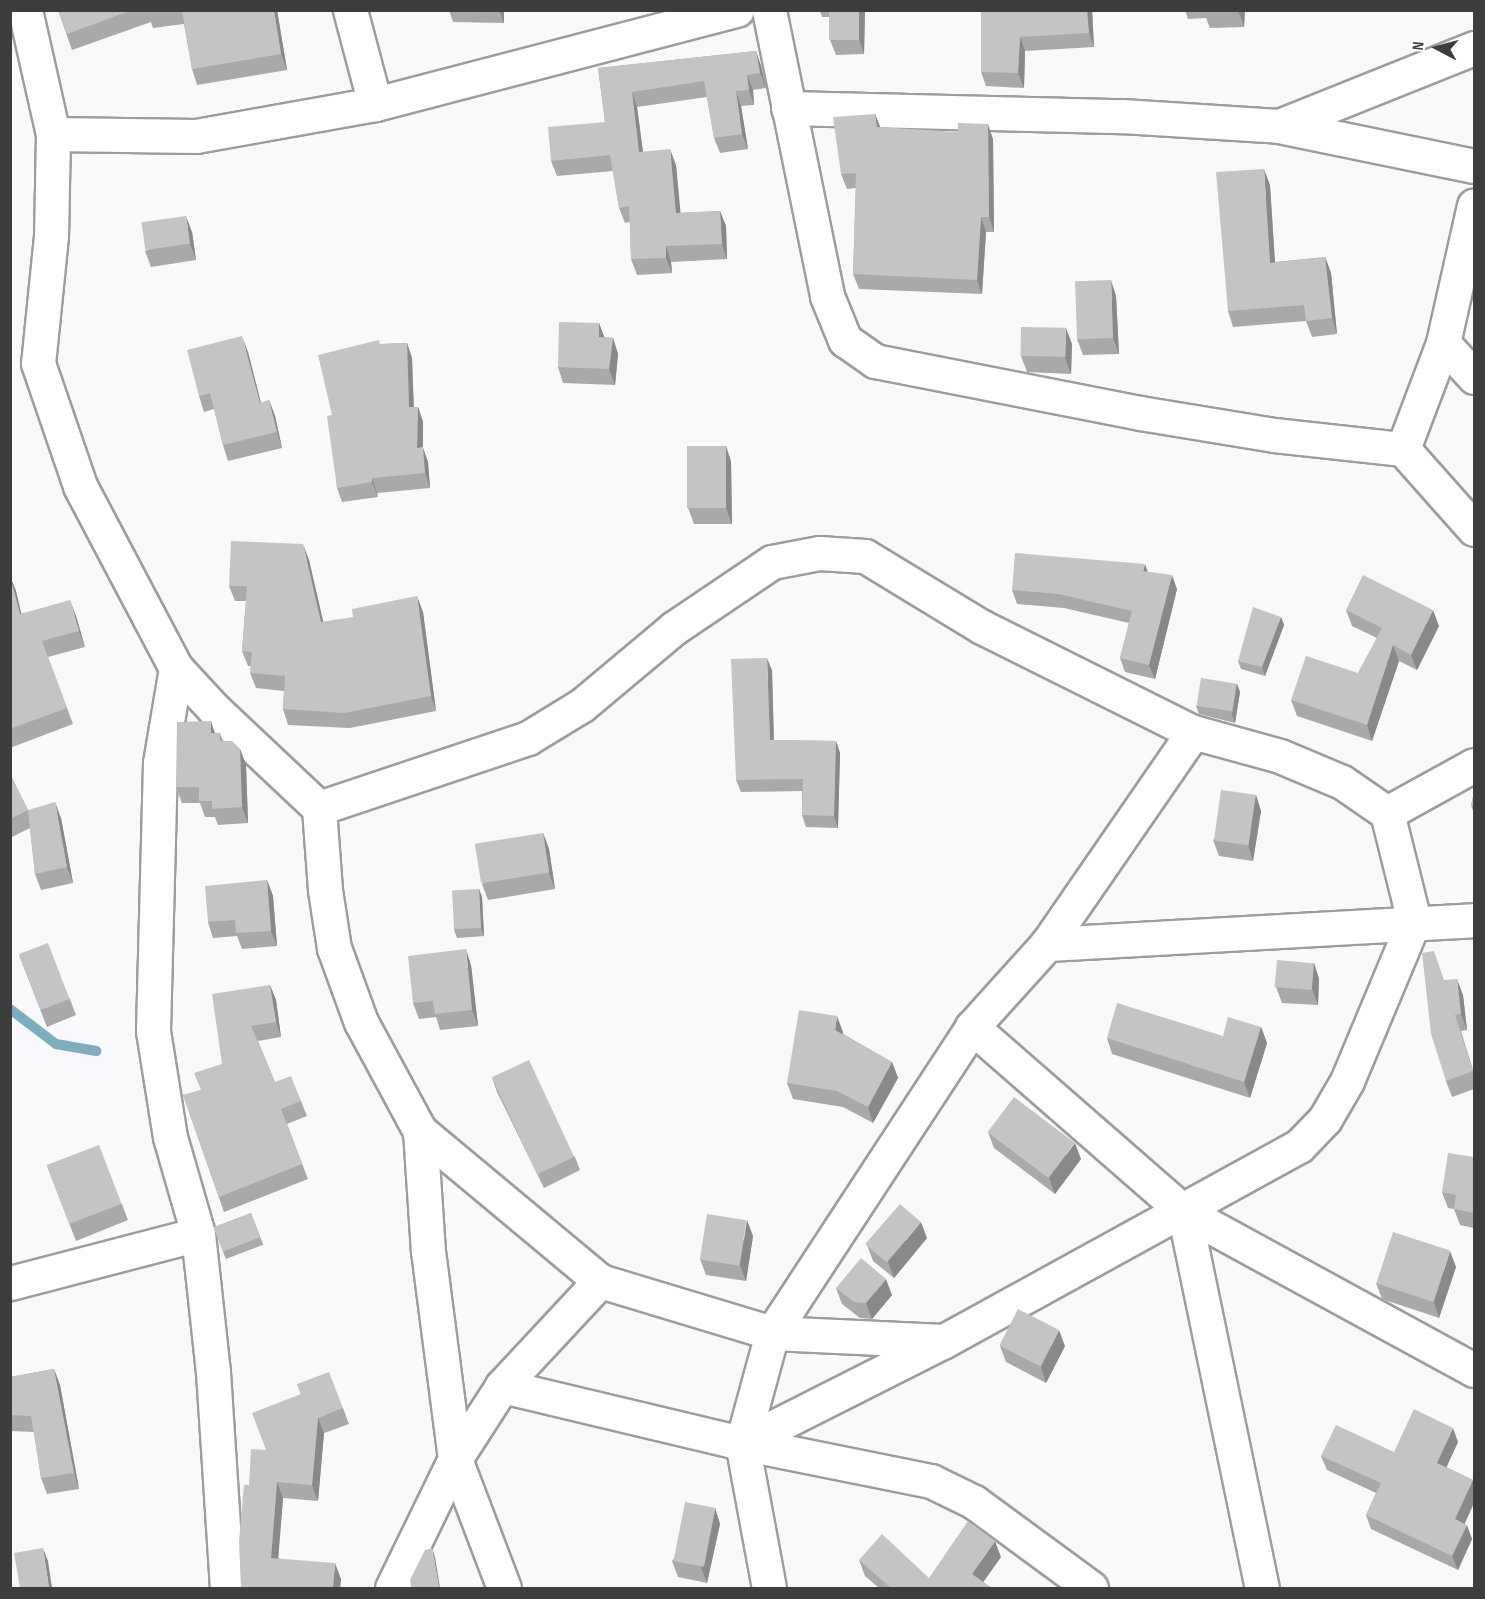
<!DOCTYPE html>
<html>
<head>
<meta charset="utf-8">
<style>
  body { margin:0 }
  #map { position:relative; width:1485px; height:1599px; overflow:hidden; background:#f9f9fd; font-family:"Sofia Sans Condensed",sans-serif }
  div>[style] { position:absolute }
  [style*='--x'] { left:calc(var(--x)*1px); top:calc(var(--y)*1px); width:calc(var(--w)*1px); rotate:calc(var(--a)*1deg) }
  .stream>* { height:10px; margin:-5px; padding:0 5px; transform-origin:5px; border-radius:5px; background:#7daebe }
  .roads { filter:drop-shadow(2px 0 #9d9da0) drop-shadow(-2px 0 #9d9da0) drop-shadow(0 2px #9d9da0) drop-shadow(0 -2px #9d9da0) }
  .minor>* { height:33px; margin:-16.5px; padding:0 16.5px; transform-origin:16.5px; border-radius:16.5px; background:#fff }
  .wall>* { inset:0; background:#a9a9ac; transform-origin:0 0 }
  .shaded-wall>* { inset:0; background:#89898c }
  .building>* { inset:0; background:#c4c4c8; transform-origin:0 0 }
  span { translate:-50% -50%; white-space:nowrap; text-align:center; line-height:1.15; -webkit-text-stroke:4.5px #fff; paint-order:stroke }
  .frame { position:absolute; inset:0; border:12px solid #3d3d3e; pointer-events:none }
  .north { position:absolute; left:1407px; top:18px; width:60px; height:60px; -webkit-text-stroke:4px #fff; paint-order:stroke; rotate:276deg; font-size:16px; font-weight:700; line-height:24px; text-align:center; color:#3d3d3e }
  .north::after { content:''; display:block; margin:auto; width:21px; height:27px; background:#3d3d3e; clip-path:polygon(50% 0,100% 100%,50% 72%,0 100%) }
</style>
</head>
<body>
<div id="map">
  <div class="stream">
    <div style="--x:10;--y:1009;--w:58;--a:37.3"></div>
    <div style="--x:56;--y:1044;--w:41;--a:9.9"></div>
  </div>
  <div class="roads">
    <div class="minor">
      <div style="--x:25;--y:10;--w:127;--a:77.3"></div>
      <div style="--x:53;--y:134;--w:102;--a:91.1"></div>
      <div style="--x:51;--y:236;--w:128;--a:95.8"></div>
      <div style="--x:38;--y:363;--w:130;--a:71.1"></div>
      <div style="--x:80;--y:486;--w:206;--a:62.2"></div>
      <div style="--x:176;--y:668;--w:96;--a:99.6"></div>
      <div style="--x:160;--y:763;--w:268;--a:91.5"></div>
      <div style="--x:153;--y:1031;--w:107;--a:80.9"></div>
      <div style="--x:170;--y:1137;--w:101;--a:73.9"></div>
      <div style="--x:198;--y:1234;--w:139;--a:83.8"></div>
      <div style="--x:213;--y:1372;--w:216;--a:86.3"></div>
      <div style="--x:350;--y:10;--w:97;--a:75.1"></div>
      <div style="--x:769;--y:10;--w:292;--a:78.5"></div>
      <div style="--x:827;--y:296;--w:48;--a:67.8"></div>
      <div style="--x:845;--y:340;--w:37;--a:35"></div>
      <div style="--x:875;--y:361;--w:270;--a:11.1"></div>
      <div style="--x:1140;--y:413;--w:136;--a:9.3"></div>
      <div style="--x:1274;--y:435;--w:130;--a:6.2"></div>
      <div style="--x:1403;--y:449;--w:113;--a:-69.3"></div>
      <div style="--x:1443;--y:343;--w:141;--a:-77.3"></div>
      <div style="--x:788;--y:108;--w:334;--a:1.4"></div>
      <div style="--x:1122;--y:116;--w:157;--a:3.6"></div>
      <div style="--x:1279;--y:126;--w:199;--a:11.6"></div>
      <div style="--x:1279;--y:126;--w:210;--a:-21.8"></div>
      <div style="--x:53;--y:134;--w:143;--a:0.8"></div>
      <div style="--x:196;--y:136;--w:182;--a:-10.1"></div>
      <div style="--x:375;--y:104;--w:374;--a:-14.6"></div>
      <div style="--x:1443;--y:343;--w:46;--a:47.6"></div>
      <div style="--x:1403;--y:449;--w:107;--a:48.4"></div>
      <div style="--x:176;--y:668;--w:56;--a:47.2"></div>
      <div style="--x:214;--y:709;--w:144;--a:43.3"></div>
      <div style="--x:319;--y:808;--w:82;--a:85.8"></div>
      <div style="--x:325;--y:890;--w:59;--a:81.2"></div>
      <div style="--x:334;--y:948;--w:79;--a:70"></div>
      <div style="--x:361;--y:1022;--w:124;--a:61.6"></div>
      <div style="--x:420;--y:1131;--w:120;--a:86.2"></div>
      <div style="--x:428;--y:1251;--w:210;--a:82.6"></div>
      <div style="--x:455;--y:1459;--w:138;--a:69.2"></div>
      <div style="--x:319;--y:808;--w:220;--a:-18.5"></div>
      <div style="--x:528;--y:738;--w:63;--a:-31.4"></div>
      <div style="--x:582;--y:705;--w:120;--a:-39.9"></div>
      <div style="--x:674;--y:628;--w:118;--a:-34"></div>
      <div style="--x:772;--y:562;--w:48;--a:-10.8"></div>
      <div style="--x:819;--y:553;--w:46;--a:3.7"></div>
      <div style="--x:865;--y:556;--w:137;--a:31.3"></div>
      <div style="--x:982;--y:627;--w:236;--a:26.5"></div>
      <div style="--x:1193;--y:732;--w:90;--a:15.4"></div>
      <div style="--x:1280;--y:756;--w:67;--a:22.8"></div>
      <div style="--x:1342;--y:782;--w:55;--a:34.6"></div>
      <div style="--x:1387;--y:813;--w:99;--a:-28.9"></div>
      <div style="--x:1047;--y:944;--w:428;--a:-3.2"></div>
      <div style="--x:972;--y:1027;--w:281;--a:41.1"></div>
      <div style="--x:1184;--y:1212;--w:330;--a:28.6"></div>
      <div style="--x:420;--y:1131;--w:234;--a:39.8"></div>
      <div style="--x:600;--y:1281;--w:180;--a:16.8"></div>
      <div style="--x:772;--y:1333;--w:172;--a:2.7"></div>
      <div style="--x:944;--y:1341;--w:405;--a:-28.8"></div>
      <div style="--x:1299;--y:1146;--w:37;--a:-46"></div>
      <div style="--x:1325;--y:1119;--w:44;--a:-59.9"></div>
      <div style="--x:1347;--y:1081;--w:173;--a:-67.3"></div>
      <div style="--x:1414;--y:921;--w:111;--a:-104"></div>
      <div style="--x:1184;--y:1212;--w:384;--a:78.3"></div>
      <div style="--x:10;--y:1283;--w:194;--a:-14.6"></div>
      <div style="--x:502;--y:1386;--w:247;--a:13.4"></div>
      <div style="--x:742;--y:1443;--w:193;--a:11.4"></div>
      <div style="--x:931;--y:1481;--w:48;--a:26"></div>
      <div style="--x:974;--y:1502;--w:145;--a:36.3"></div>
      <div style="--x:742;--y:1443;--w:224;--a:-26.8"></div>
      <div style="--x:392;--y:1588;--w:144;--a:-64"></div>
      <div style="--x:455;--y:1459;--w:87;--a:-57.2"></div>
      <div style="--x:502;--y:1386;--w:144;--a:-47"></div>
      <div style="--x:769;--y:1588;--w:147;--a:-100.5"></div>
      <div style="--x:742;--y:1443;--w:114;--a:-74.7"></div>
      <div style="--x:772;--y:1333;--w:366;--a:-56.8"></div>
      <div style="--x:972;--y:1027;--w:112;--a:-47.9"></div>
      <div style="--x:1047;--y:944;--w:257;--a:-55.4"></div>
    </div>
  </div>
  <div class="wall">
    <div style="clip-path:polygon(58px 10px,277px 10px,287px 70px,197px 85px,192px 69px,184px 24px,153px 28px,151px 22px,72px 50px)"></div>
    <div style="clip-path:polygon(449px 10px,504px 10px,504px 23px,453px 22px)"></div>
    <div style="clip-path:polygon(820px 10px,865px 10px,864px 54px,836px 55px,830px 40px,829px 17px,822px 17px)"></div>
    <div style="clip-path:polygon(981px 10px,1092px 10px,1094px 47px,1025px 51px,1024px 88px,986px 86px,981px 72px)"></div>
    <div style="clip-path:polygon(1185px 10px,1245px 10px,1244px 27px,1210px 28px,1206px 18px,1188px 19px)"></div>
    <div style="clip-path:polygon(756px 51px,761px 66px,766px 88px,753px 90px,754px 105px,741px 106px,748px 149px,720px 153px,714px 138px,707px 97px,637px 107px,643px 152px,676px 165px,680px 213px,720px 211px,726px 226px,727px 259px,671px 262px,672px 273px,637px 275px,631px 259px,630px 222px,625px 223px,619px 208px,613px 171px,557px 176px,551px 161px,605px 122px,598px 68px)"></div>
    <div style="clip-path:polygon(875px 114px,880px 127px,993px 139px,994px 232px,986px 232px,982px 294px,859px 289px,853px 274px,856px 188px,847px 189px,841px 174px)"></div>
    <div style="clip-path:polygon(1270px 185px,1275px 262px,1325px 257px,1331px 273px,1337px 334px,1312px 337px,1306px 321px,1233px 327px,1228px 311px)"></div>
    <div style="clip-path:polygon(192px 232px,196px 260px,151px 267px,145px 251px)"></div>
    <div style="clip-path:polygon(1116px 296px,1119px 354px,1083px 355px,1077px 339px)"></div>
    <div style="clip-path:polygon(599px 323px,604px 337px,613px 338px,618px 354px,615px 385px,563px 383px,558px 367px)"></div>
    <div style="clip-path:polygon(407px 343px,412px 358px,414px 407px,418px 407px,423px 422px,423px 448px,428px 462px,430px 488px,377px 493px,378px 497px,342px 502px,337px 488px,332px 415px,381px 344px)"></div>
    <div style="clip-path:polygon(1072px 344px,1071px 374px,1027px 372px,1021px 356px)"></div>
    <div style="clip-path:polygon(248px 352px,261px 403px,269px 400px,275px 416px,282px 448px,228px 461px,223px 445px,214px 409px,204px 412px,199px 396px)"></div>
    <div style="clip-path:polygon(726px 446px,731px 462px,732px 524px,694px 524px,688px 508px)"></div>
    <div style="clip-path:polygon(309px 560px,323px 622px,423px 612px,436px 711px,350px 728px,288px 725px,283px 709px,284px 691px,256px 688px,250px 673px,251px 666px,248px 666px,242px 651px,246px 601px,235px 601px,229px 586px)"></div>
    <div style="clip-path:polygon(1148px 572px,1177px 589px,1155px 679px,1125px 672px,1120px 658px,1129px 623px,1064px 608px,1017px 604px,1012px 590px)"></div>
    <div style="clip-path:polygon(10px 576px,16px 591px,21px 613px,76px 616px,85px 647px,48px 657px,73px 724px,10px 748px)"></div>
    <div style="clip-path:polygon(1346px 610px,1439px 626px,1417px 670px,1399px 661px,1372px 741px,1297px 716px,1291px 700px,1358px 673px,1377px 638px,1352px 626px)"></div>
    <div style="clip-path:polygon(1281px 617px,1284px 625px,1265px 676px,1241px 669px,1238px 661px)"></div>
    <div style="clip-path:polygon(772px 670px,774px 740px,836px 741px,840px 753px,838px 828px,806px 827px,802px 815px,802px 791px,741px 792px,736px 780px)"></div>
    <div style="clip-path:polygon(1237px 684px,1240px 692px,1235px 723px,1199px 714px,1196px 706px)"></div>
    <div style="clip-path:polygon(215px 733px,220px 733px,223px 741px,240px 749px,246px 765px,248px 823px,218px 825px,215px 817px,205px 817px,200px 803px,182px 803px,176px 787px)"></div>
    <div style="clip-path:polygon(10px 774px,28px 810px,61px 818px,73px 883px,41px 890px,35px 874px,30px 828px,10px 838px)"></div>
    <div style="clip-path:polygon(1474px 793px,1474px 814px,1471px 805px)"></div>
    <div style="clip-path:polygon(1256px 795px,1261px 811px,1253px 861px,1219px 856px,1213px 840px)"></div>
    <div style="clip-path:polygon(543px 833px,549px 849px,555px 889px,488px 900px,482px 884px)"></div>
    <div style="clip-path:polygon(267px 880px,273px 896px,277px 946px,242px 949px,237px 936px,213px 938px,208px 922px)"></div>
    <div style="clip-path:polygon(479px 889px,482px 897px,484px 936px,457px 938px,454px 930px)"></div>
    <div style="clip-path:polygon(19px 955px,70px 999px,76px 1015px,47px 1027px)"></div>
    <div style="clip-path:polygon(1314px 963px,1319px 979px,1318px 1005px,1282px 1003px,1276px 987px)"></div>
    <div style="clip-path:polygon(471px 965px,478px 1026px,440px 1030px,436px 1017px,419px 1019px,413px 1003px)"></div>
    <div style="clip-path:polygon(1444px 980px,1463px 995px,1467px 1030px,1461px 1031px,1474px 1073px,1474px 1089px,1452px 1097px,1446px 1081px)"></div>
    <div style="clip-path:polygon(270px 985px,276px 1000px,281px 1037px,258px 1041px,275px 1082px,301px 1101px,307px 1116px,287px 1124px,308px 1179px,224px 1212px,183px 1095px,201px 1090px,222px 1064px)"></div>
    <div style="clip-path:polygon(1261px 1027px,1267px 1043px,1250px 1098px,1112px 1054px,1107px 1038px,1223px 1036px)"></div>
    <div style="clip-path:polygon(843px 1032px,843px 1034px,892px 1062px,898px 1078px,873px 1123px,843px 1107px,793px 1099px,787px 1083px)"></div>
    <div style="clip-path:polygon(492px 1078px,575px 1157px,580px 1170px,544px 1188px,497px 1092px)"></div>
    <div style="clip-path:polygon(988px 1132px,1081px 1159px,1055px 1194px,994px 1148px)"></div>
    <div style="clip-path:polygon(1474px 1157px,1474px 1228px,1460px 1225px,1454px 1209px,1448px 1208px,1442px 1192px)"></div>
    <div style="clip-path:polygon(47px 1166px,122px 1204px,128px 1220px,76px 1241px)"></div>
    <div style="left:251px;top:1213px;width:34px;height:40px;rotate:69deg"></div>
    <div style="clip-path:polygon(753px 1236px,746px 1281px,706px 1275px,700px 1259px)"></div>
    <div style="clip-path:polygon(927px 1238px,894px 1278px,873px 1261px,867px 1245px)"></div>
    <div style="clip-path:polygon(1456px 1267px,1439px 1318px,1382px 1299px,1376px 1283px)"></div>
    <div style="clip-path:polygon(836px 1288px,892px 1295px,872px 1319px,860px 1318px,842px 1304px)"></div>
    <div style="clip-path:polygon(1000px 1346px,1065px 1346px,1046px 1383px,1006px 1362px)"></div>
    <div style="clip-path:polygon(54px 1369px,60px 1385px,79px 1489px,47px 1494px,41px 1478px,34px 1432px,10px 1431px,10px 1377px)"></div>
    <div style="clip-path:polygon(297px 1384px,343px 1408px,349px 1424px,324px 1433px,318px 1501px,283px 1498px,278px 1558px,341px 1579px,340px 1588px,241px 1588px,266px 1450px,301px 1394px)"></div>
    <div style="clip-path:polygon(1458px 1442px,1446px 1467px,1473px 1480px,1474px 1484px,1474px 1503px,1464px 1524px,1472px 1539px,1458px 1570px,1371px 1529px,1366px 1515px,1376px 1493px,1327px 1470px,1321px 1456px,1394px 1452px)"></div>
    <div style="clip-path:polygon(715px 1508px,720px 1524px,707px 1583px,678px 1577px,672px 1561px)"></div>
    <div style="clip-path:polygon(1001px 1557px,983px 1582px,992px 1588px,879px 1588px,865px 1576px,859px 1560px,929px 1578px)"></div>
  </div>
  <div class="shaded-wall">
    <div style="clip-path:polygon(274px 10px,277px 10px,287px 70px,281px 54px)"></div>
    <div style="clip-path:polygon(499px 10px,504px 10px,504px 23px)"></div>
    <div style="clip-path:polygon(859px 10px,865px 10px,864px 54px,859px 39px)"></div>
    <div style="clip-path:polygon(1087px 10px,1092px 10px,1094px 47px,1089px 33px)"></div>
    <div style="clip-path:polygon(1238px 10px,1245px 10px,1244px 27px)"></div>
    <div style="clip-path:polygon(1020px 37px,1025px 51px,1024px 88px,1018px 73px)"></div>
    <div style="clip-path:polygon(756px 51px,761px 66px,766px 88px,760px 73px)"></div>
    <div style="clip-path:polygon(747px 75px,753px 90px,754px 105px,749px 90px)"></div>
    <div style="clip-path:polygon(736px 91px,741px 106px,748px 149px,742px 134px)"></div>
    <div style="clip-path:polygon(632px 92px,637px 107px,645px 167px,639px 152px)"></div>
    <div style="clip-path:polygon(875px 114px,881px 129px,877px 127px)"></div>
    <div style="clip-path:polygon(988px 124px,993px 139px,994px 232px,989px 217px)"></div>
    <div style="clip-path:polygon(670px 149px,676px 165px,682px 228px,676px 213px)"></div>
    <div style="clip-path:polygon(1264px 169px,1270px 185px,1276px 279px,1270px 263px)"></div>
    <div style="clip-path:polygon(720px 211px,726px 226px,727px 259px,722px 244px)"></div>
    <div style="clip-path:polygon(186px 216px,192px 232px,196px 260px,190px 244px)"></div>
    <div style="clip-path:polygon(981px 217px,986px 232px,982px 294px,977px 280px)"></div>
    <div style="clip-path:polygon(666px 246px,671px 262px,672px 273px,666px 258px)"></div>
    <div style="clip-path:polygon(1325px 257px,1331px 273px,1337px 334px,1332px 318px)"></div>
    <div style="clip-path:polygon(1111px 280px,1116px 296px,1119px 354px,1113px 338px)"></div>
    <div style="clip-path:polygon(599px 323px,605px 339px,599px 337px)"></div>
    <div style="clip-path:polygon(1066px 328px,1072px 344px,1071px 374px,1065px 358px)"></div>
    <div style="clip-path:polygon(242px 336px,248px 352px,265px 419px,260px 403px)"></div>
    <div style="clip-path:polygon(613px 338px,618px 354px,615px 385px,609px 369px)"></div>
    <div style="clip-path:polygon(407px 343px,412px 358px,414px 422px,409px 407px)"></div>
    <div style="clip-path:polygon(269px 400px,275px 416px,282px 448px,277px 432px)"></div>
    <div style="clip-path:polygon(418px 407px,423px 422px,423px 448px,428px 462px,430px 488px,417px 448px)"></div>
    <div style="clip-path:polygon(726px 446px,731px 462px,732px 524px,726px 508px)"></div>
    <div style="clip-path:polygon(372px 478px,377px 493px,378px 497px,372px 482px)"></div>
    <div style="clip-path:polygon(303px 544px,309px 560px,327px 638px,321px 622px)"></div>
    <div style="clip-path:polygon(1145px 564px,1150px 578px,1143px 571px)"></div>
    <div style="clip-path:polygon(1172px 575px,1177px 589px,1155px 679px,1149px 665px)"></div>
    <div style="clip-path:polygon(10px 576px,16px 591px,25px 630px,20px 614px)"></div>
    <div style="clip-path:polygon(417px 596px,423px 612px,436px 711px,431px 696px)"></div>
    <div style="clip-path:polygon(70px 600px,76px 616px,85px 647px,79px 631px)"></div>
    <div style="clip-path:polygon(1433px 610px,1439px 626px,1417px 670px,1411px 655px)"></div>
    <div style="clip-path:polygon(1281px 617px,1284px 625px,1265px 676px,1262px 667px)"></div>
    <div style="clip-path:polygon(1393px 645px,1399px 661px,1372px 741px,1367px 725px)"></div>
    <div style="clip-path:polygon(767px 658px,772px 670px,774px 752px,770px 740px)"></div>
    <div style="clip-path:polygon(1237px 684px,1240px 692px,1235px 723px,1232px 715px)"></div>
    <div style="clip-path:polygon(211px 721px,216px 737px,211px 733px)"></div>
    <div style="clip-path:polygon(836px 741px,840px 753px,838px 828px,834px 816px)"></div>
    <div style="clip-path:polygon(240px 749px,246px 765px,248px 823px,242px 807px)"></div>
    <div style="clip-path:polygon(1256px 795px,1261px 811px,1253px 861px,1248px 845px)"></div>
    <div style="clip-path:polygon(55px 802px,61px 818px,73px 883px,67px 867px)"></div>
    <div style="clip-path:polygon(543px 833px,549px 849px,555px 889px,549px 873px)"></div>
    <div style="clip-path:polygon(267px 880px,273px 896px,277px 946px,271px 931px)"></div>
    <div style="clip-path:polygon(479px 889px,482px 897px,484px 936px,481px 928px)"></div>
    <div style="clip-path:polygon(466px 949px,471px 965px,478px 1026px,472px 1010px)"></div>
    <div style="clip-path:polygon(1314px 963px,1319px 979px,1318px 1005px,1312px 989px)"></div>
    <div style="clip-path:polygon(1457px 979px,1463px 995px,1467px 1030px,1461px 1014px)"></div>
    <div style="clip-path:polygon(270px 985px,276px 1000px,281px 1037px,276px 1022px)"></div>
    <div style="clip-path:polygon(837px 1016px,843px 1032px,841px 1046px,835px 1030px)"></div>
    <div style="clip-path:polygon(1261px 1027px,1267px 1043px,1250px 1098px,1244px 1082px)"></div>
    <div style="clip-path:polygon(892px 1062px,898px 1078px,873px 1123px,868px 1107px)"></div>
    <div style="clip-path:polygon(1075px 1143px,1081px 1159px,1055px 1194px,1049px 1178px)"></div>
    <div style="clip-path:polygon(747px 1220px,753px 1236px,746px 1281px,740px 1265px)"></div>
    <div style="clip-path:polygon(921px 1222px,927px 1238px,894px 1278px,888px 1262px)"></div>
    <div style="clip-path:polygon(1450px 1251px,1456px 1267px,1439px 1318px,1434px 1302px)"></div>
    <div style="clip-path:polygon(886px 1279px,892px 1295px,872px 1319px,866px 1303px)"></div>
    <div style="clip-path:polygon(1059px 1330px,1065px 1346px,1046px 1383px,1041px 1367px)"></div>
    <div style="clip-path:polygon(54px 1369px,60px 1385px,79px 1489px,74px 1473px)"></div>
    <div style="clip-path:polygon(318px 1418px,324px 1433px,318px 1501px,312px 1485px)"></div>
    <div style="clip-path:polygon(1453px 1428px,1458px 1442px,1442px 1477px,1437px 1463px)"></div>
    <div style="clip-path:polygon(1473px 1480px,1474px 1484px,1474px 1503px,1460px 1534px,1455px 1519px)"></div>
    <div style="clip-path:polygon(277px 1482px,283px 1498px,277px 1574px,271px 1558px)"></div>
    <div style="clip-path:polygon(715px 1508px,720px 1524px,707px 1583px,701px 1567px)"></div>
    <div style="clip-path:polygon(1467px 1525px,1472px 1539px,1458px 1570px,1452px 1556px)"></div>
    <div style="clip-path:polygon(995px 1541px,1001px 1557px,979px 1588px,972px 1574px)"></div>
    <div style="clip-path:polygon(43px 1548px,48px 1561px,52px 1588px,49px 1588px)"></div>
    <div style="clip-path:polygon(432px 1548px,435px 1557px,440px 1588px,439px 1588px)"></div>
    <div style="clip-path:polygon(335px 1563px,341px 1579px,340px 1588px,333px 1588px)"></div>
  </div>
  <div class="building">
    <div style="clip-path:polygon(58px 10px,132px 10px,67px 34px)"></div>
    <div style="clip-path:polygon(147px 10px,161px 10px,148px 12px)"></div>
    <div style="clip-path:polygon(182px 10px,274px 10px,281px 54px,192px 69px)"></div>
    <div style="left:829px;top:10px;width:30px;height:30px"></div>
    <div style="clip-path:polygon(981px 10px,1087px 10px,1089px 33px,1020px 37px,1018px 73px,981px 72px)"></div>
    <div style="clip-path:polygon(1204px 10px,1238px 10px,1204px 12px)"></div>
    <div style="clip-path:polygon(756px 51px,760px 73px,747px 75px,749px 90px,736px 91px,742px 134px,714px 138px,704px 81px,632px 92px,639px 152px,670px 149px,676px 213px,720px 211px,722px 244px,666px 246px,666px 258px,631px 259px,629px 206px,619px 208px,610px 155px,551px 161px,548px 127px,605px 122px,598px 68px)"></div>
    <div style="clip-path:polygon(875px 114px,877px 127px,958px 132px,958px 123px,988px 124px,989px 217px,981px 217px,977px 280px,853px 274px,856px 173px,841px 174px,833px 117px)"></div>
    <div style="clip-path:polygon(1264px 169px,1270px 263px,1325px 257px,1332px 318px,1306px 321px,1304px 305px,1228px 311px,1216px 172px)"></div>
    <div style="left:186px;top:216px;width:28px;height:45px;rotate:82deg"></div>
    <div style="left:1111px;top:280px;width:58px;height:36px;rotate:88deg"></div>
    <div style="clip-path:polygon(559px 322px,599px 323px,599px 337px,613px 338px,609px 369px,558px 367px)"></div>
    <div style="left:1021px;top:327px;width:45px;height:29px;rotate:1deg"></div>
    <div style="clip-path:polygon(242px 336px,260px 403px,269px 400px,277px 432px,223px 445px,210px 393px,199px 396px,187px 350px)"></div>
    <div style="clip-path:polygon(379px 340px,380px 344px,407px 343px,409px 407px,418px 407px,417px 448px,423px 447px,425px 473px,372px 478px,372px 482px,337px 488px,327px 416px,332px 415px,318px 355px)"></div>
    <div style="left:687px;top:446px;width:39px;height:62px"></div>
    <div style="clip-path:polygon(231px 541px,303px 544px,321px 622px,353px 617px,352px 609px,417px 596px,431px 696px,344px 713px,283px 709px,285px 676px,250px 673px,252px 652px,242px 651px,247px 586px,229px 586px)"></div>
    <div style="clip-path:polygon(1015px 553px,1145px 564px,1143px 571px,1172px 575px,1149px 665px,1120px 658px,1132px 611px,1058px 594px,1012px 590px)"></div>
    <div style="clip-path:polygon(1363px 575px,1433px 610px,1411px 655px,1393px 645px,1367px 725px,1291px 700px,1306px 656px,1358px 673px,1382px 628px,1346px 610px)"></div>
    <div style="clip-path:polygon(10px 576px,20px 614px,70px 600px,79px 631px,42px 641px,67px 708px,10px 729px)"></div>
    <div style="clip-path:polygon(1253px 607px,1281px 617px,1262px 667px,1238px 661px)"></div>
    <div style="clip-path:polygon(767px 658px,770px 740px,836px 741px,834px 816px,802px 815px,803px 779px,736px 780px,731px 659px)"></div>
    <div style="left:1201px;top:678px;width:36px;height:28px;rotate:9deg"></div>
    <div style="clip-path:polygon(211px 721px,211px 733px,220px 733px,220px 741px,232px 741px,240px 749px,242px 807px,212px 809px,212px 801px,199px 801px,199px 787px,176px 787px,177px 722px)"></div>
    <div style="clip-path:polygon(10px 774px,28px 810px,10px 819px)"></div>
    <div style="left:1221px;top:790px;width:35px;height:51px;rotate:8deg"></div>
    <div style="clip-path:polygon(1474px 793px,1474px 806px,1471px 805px)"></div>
    <div style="clip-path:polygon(55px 802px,67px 867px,35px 874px,28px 810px)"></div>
    <div style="left:543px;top:833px;width:40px;height:69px;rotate:81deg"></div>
    <div style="clip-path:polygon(267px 880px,271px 931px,236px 933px,235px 920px,208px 922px,205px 886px)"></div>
    <div style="left:479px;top:889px;width:39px;height:27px;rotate:87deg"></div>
    <div style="left:48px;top:943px;width:60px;height:31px;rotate:69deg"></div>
    <div style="clip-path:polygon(466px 949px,472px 1010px,435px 1014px,433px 1001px,413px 1003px,408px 956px)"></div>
    <div style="clip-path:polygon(1434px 951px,1444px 980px,1457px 979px,1461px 1014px,1455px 1015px,1473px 1071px,1446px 1081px,1431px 1034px,1422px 953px)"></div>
    <div style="left:1277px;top:960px;width:37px;height:27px;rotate:5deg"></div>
    <div style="clip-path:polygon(270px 985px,276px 1022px,251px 1026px,275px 1082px,291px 1076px,301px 1101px,281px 1109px,302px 1164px,219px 1197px,183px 1095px,201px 1090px,194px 1073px,222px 1064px,212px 994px)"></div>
    <div style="clip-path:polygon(1117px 1003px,1223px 1036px,1228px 1017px,1261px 1027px,1244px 1082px,1107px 1038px)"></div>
    <div style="clip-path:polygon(799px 1010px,837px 1016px,835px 1030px,892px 1062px,868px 1107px,837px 1091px,787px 1083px)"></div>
    <div style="left:529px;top:1060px;width:107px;height:41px;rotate:65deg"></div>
    <div style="left:1014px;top:1097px;width:76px;height:44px;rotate:37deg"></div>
    <div style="left:99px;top:1145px;width:63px;height:56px;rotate:69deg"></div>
    <div style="clip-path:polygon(1448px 1153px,1474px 1157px,1474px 1213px,1454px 1209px,1456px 1195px,1442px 1192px)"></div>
    <div style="left:900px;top:1204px;width:28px;height:53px;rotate:41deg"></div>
    <div style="left:251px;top:1213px;width:26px;height:40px;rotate:69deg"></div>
    <div style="left:707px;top:1214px;width:40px;height:46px;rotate:9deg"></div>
    <div style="left:1393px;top:1232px;width:60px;height:54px;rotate:18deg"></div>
    <div style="clip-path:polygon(861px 1258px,886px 1279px,866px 1303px,854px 1302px,836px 1288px)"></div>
    <div style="left:1018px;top:1309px;width:46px;height:41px;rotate:27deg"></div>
    <div style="clip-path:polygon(54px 1369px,74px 1473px,41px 1478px,31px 1416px,10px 1415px,10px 1377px)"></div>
    <div style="clip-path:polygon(329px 1372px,343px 1408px,318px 1418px,312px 1485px,277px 1482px,271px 1558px,335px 1563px,333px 1588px,241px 1588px,239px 1541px,244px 1485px,249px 1485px,251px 1449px,266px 1450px,252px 1413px,301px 1394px,297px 1384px)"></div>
    <div style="clip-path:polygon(1414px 1409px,1453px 1428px,1437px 1463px,1473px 1480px,1455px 1519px,1467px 1525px,1452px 1556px,1366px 1515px,1381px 1483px,1321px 1456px,1336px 1425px,1394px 1452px)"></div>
    <div style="left:685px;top:1502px;width:31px;height:60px;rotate:11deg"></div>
    <div style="clip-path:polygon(968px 1521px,995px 1541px,972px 1574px,992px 1588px,891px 1588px,859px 1560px,882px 1534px,929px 1578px)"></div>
    <div style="clip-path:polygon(43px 1548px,49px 1588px,20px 1588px,14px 1553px)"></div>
    <div style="clip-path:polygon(432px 1548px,439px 1588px,411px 1588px,410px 1580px,425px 1550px)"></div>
  </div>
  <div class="frame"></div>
  <div class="north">N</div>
</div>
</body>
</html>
